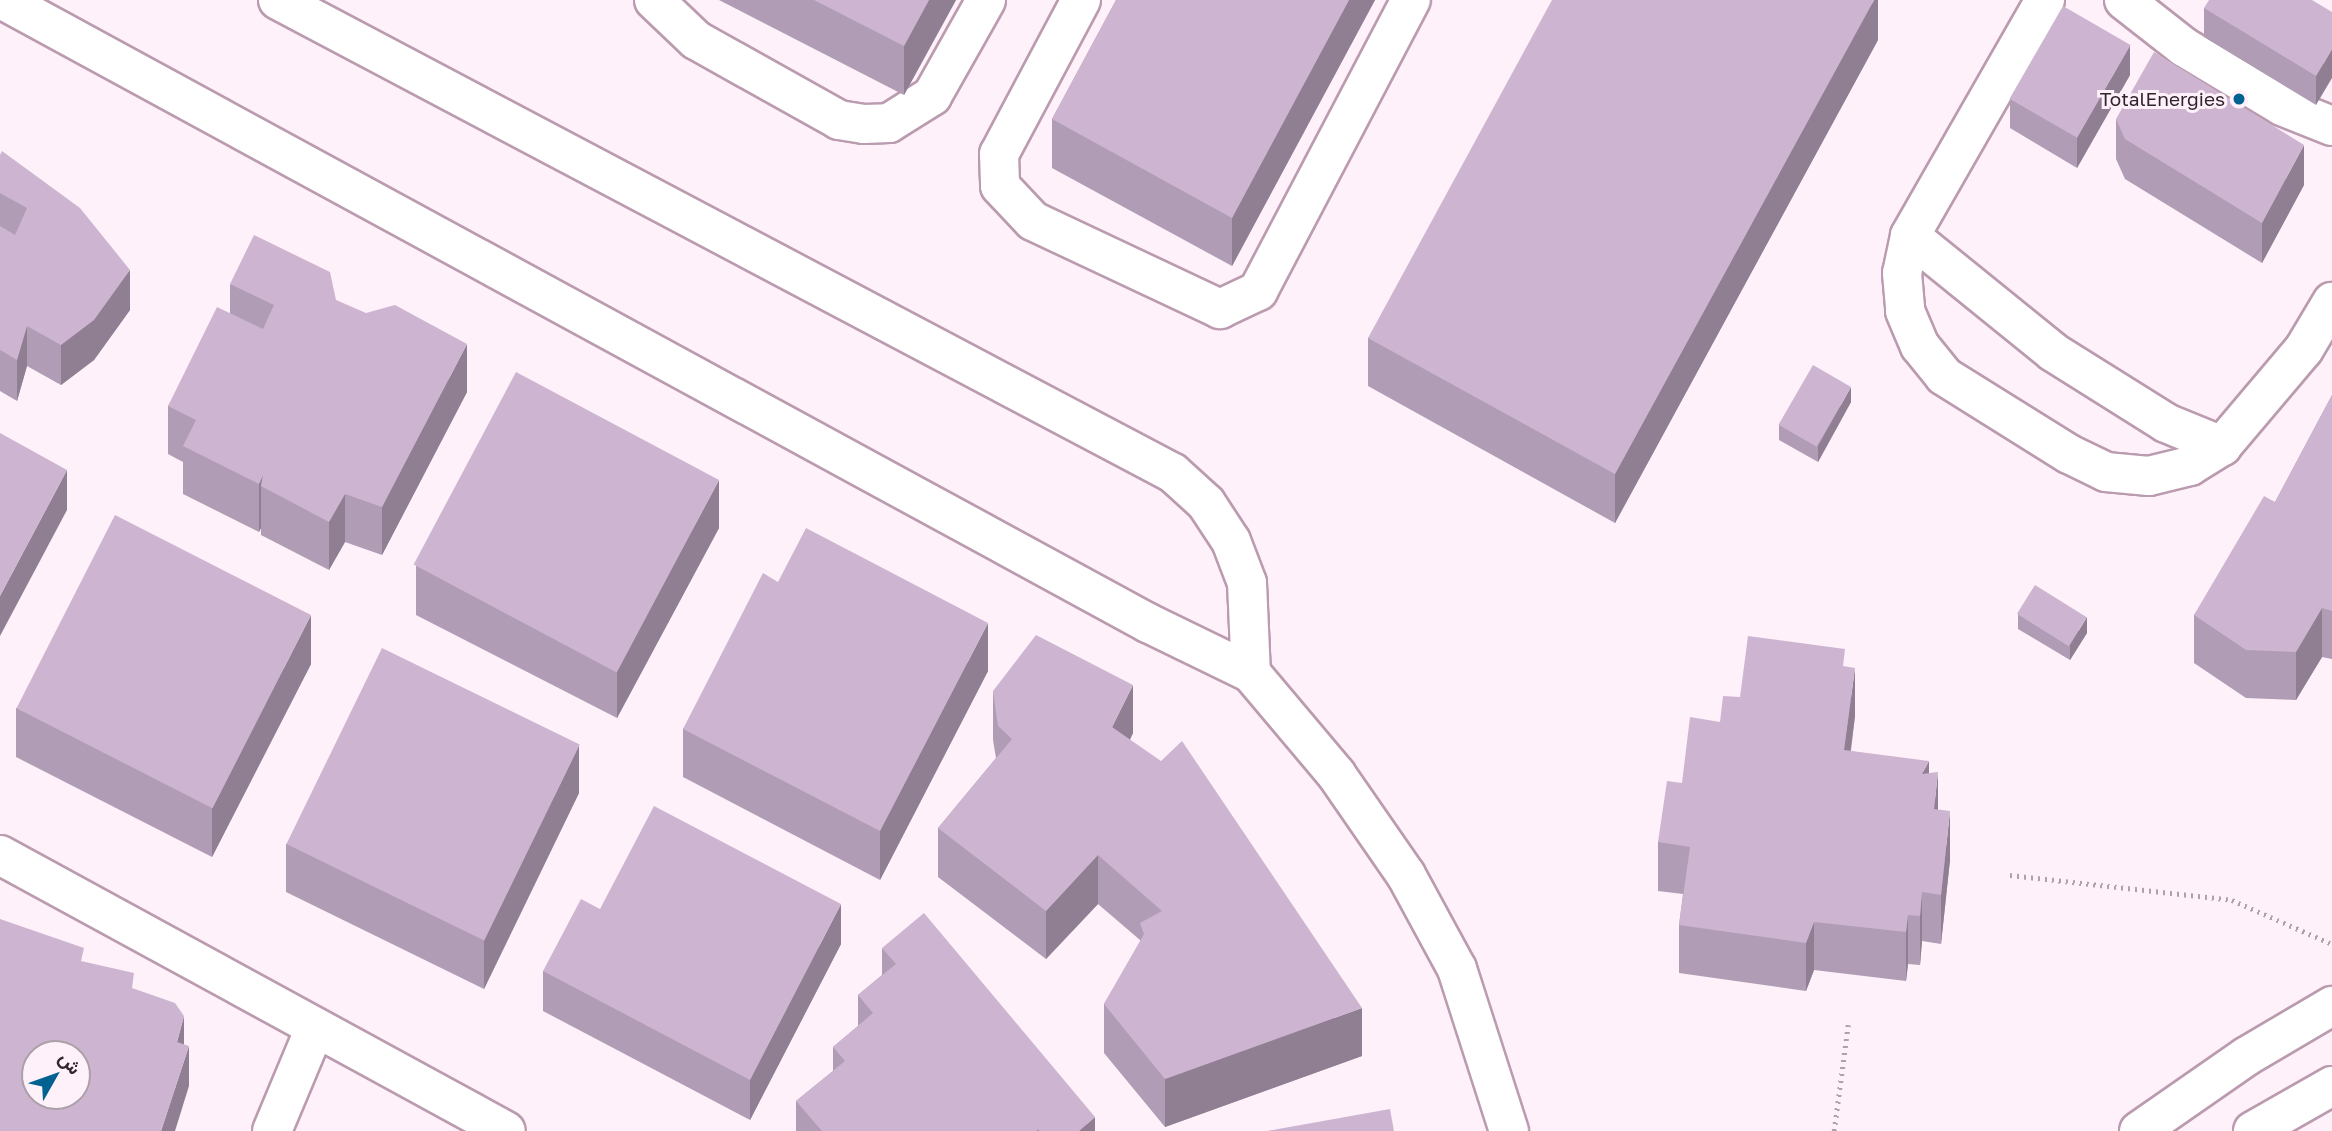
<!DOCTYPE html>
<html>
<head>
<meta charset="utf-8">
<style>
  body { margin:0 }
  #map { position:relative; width:2332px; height:1131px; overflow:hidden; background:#fef1f9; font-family:"Golos Text",Vazirmatn,sans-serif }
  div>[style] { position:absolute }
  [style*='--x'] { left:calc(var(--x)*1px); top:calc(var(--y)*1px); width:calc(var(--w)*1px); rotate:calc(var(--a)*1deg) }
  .path>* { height:4.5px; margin-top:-2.25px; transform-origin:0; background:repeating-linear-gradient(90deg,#aea1a9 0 2px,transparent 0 7px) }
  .roads { filter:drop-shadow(2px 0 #bb9baf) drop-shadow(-2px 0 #bb9baf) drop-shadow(0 2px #bb9baf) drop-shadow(0 -2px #bb9baf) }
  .minor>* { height:38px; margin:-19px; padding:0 19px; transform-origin:19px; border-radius:19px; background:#fff }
  .wall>* { inset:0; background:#b09cb4 }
  .shaded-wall>* { inset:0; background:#907f92 }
  .building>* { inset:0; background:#cdb5d1; transform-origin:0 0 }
  .dots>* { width:19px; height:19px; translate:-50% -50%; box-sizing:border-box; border:4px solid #fef1f9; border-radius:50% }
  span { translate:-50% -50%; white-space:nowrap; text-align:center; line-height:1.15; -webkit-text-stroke:6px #fef1f9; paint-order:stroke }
  .poi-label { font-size:19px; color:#31252d }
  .right { translate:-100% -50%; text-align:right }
  .north { position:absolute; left:21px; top:1040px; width:70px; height:70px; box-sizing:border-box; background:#fef1f9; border:2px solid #ac9fa7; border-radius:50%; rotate:50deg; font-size:19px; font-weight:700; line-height:28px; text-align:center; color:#31252d }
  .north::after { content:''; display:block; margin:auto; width:24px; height:32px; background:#016191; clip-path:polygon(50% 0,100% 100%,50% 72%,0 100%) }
</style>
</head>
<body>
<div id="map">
  <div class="path">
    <div style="--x:2010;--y:875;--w:223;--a:6.4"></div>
    <div style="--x:2232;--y:900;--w:109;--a:23.7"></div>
    <div style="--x:1834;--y:1131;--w:107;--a:-82.5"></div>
  </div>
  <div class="roads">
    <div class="minor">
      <div style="--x:3;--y:0;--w:1304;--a:28.55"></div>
      <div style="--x:1148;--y:623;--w:114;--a:25.9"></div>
      <div style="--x:1251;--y:673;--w:132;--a:49.9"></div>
      <div style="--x:1336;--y:774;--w:123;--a:55.3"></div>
      <div style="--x:1406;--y:875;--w:107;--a:61.5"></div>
      <div style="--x:1457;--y:969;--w:170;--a:72.2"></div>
      <div style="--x:278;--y:0;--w:1012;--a:27.86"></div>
      <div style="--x:1173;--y:473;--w:45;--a:42.3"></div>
      <div style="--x:1206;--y:503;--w:45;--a:56.7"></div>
      <div style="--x:1231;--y:541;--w:45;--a:69.1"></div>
      <div style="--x:1247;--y:583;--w:90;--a:87.5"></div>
      <div style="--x:654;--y:0;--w:58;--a:43.6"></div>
      <div style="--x:696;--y:40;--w:164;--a:29.2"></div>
      <div style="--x:839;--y:120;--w:25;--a:9"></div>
      <div style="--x:864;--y:124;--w:25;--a:-2"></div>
      <div style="--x:889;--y:123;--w:51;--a:-32.1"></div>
      <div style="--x:932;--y:96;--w:110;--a:-60.6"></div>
      <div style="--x:1081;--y:0;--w:174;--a:118"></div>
      <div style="--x:999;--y:154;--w:32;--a:88"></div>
      <div style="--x:1000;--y:186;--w:48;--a:46.7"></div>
      <div style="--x:1033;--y:221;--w:207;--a:25.2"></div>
      <div style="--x:1220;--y:309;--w:42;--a:-25.3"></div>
      <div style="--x:1258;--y:291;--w:329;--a:-62.3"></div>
      <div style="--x:2045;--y:0;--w:272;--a:119.8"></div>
      <div style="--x:1910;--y:236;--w:38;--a:102"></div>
      <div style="--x:1902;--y:273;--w:38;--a:85"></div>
      <div style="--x:1905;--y:311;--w:38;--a:67"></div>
      <div style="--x:1920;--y:346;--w:38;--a:51"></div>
      <div style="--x:1944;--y:376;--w:147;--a:32"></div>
      <div style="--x:2069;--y:454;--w:41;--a:25.9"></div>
      <div style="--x:2106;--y:472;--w:43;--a:5.3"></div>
      <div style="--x:2149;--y:476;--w:42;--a:-13.7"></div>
      <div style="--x:2190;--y:466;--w:38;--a:-32"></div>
      <div style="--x:2222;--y:446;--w:127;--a:-49.8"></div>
      <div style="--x:2304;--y:349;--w:55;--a:-59.2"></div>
      <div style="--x:2124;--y:0;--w:76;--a:38.1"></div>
      <div style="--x:2184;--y:47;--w:114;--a:31"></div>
      <div style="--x:2282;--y:106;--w:54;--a:21.8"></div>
      <div style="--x:1910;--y:236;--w:184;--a:39"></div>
      <div style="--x:2053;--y:352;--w:133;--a:32.1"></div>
      <div style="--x:2166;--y:423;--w:61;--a:22.3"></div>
      <div style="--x:0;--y:855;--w:576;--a:28.61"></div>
      <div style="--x:272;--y:1131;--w:112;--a:-67.3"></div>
      <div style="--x:2139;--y:1131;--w:131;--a:-34.8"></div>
      <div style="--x:2247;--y:1056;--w:99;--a:-30.5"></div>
      <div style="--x:2253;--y:1131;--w:91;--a:-29.7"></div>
    </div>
  </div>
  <div class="wall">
    <div style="clip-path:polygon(719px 0,956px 0,904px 95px)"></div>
    <div style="clip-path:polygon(1116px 0,1375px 0,1232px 266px,1052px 168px,1052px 119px)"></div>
    <div style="clip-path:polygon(1878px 0,1878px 40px,1615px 523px,1368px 386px,1368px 338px)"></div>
    <div style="clip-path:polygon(2204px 8px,2332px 12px,2316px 105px,2204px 37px)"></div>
    <div style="clip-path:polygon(2130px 75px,2077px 168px,2010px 128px,2010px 99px)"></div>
    <div style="clip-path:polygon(2116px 119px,2304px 185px,2262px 263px,2125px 179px,2116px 159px)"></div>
    <div style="clip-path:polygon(0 155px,130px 310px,94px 360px,61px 385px,27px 366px,17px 401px,0 391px)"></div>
    <div style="clip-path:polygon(230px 284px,336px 300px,467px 392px,382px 555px,345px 542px,329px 570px,261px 535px,261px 528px,259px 532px,183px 494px,183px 462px,168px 454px,168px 406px,230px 313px)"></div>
    <div style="clip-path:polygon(2332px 395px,2332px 659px,2322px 657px,2296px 700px,2246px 698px,2194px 663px,2194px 615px,2275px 502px)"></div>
    <div style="clip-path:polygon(1851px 402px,1818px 462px,1779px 440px,1779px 425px)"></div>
    <div style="clip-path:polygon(719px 528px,617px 718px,416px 615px,416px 566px)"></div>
    <div style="clip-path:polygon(778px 582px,988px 671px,880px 880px,683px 777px,683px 729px)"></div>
    <div style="clip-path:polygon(2018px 614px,2087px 633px,2070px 660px,2018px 629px)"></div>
    <div style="clip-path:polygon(311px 664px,212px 857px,16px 757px,16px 708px)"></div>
    <div style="clip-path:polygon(1845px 667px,1855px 716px,1851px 751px,1929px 773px,1950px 860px,1941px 944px,1922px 941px,1920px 965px,1908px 964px,1906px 981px,1814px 970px,1806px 991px,1679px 973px,1679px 925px,1683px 894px,1658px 891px,1658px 842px,1682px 783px,1720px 722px)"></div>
    <div style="clip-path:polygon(993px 691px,1133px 733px,1130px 740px,1362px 1056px,1165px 1127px,1104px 1053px,1104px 1004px,1140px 942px,1140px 940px,1098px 904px,1046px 959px,938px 877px,938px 828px,996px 758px,993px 740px)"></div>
    <div style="clip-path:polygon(579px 793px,484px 989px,286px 892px,286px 844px)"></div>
    <div style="clip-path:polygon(841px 944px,750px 1120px,543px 1011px,543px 971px)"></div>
    <div style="clip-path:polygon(882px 948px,1095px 1131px,796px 1131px,796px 1101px,833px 1071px,833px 1047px,858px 1026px,858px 995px,882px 975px)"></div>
  </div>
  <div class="shaded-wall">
    <div style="clip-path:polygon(929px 0,956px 0,904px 95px,904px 46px)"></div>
    <div style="clip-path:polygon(1349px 0,1375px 0,1232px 266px,1232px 218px)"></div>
    <div style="clip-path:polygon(1874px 0,1878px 0,1878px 40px,1615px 523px,1615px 474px)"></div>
    <div style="clip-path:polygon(2130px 45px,2130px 75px,2077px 168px,2077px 138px)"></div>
    <div style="clip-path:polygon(2332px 49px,2332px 78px,2316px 105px,2316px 76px)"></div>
    <div style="clip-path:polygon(2304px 145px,2304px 185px,2262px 263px,2262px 223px)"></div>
    <div style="clip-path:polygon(130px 270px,130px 310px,94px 360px,61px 385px,61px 345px)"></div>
    <div style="clip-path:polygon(27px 326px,27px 366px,17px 401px,17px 360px)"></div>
    <div style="clip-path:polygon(467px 344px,467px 392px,382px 555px,382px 507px)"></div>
    <div style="clip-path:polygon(1851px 387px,1851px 402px,1818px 462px,1818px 446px)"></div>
    <div style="clip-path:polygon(67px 470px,67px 510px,0 636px,0 596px)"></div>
    <div style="clip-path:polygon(263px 475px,261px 486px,261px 528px,259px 532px,259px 484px)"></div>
    <div style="clip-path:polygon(719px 480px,719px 528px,617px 718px,617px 670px)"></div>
    <div style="clip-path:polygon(345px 494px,345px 542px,329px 570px,329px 522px)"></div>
    <div style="clip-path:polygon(2322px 608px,2322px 657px,2296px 700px,2296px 652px)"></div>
    <div style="clip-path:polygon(311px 615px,311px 664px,212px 857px,212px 809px)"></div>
    <div style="clip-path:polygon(2087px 617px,2087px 633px,2070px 660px,2070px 645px)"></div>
    <div style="clip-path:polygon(988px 623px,988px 671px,880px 880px,880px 831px)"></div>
    <div style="clip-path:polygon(1855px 668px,1855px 716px,1844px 798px,1844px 750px)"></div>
    <div style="clip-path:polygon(1133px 685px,1133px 733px,1112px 775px,1112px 727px)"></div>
    <div style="clip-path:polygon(579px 745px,579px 793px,484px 989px,484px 941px)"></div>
    <div style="clip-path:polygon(1929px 761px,1929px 810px,1922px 774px)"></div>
    <div style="clip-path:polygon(1938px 772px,1938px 821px,1934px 809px)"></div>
    <div style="clip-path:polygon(1950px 811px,1950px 860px,1941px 944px,1941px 895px)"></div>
    <div style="clip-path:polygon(1098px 855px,1098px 904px,1046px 959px,1046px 911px)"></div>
    <div style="clip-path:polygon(1922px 892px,1922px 941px,1920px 965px,1920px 916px)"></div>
    <div style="clip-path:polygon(841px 904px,841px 944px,750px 1120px,750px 1080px)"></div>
    <div style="clip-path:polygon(1908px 915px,1908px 964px,1906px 981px,1906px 932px)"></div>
    <div style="clip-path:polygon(1814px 922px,1814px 970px,1806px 991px,1806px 943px)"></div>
    <div style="clip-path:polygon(1362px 1008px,1362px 1056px,1165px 1127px,1165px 1079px)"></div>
    <div style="clip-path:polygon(184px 1016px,184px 1056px,177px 1042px)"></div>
    <div style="clip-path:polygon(189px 1046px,189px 1086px,175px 1131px,161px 1131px)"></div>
    <div style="clip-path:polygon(1095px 1117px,1095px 1131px,1079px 1131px)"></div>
  </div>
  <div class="building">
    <div style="clip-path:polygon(814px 0,929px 0,904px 46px)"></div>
    <div style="clip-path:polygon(1116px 0,1349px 0,1232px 218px,1052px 119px)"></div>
    <div style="clip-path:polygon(1552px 0,1874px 0,1615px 474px,1368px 338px)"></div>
    <div style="clip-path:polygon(2209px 0,2312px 0,2332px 12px,2332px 49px,2316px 76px,2204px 8px)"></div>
    <div style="left:2063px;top:6px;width:78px;height:107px;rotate:30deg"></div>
    <div style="clip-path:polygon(2154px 52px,2304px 145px,2262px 223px,2125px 139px,2116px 119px)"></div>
    <div style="clip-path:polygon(2px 151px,80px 208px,130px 270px,94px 320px,61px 345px,27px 326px,17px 360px,0 350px,0 226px,15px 235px,27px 208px,0 193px,0 155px)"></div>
    <div style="clip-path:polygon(254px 235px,330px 272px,336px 300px,366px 313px,395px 305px,467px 344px,382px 507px,345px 494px,329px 522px,261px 486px,263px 475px,259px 484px,183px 446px,196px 420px,168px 406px,217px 307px,263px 329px,274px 305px,230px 284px)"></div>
    <div style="left:1813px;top:365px;width:44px;height:69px;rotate:30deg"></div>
    <div style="left:516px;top:372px;width:230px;height:218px;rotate:28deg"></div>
    <div style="clip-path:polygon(2332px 395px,2332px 611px,2322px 608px,2296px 652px,2246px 650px,2194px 615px,2264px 496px,2275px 502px)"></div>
    <div style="clip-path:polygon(0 433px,67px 470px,0 596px)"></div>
    <div style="left:115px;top:515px;width:220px;height:217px;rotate:27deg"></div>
    <div style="clip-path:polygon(806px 528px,988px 623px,880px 831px,683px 729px,763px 573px,778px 582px)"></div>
    <div style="left:2035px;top:585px;width:61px;height:34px;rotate:32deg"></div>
    <div style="clip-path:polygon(1036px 635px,1133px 685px,1112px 727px,1161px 761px,1182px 741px,1362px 1008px,1165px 1079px,1104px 1004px,1144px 934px,1140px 923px,1162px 911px,1098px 855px,1046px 911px,938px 828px,1012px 739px,998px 726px,993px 691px)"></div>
    <div style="clip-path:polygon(1748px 636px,1845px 649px,1843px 666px,1855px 668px,1844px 750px,1929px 761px,1922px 774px,1938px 772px,1934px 809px,1950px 811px,1941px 895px,1922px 892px,1920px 916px,1908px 915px,1906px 932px,1814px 922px,1806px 943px,1679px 925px,1690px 847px,1658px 842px,1667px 781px,1682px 783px,1690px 717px,1720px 722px,1723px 696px,1740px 697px)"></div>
    <div style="left:382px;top:648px;width:220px;height:218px;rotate:26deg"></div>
    <div style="clip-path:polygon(654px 806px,841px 904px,750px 1080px,543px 971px,581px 899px,600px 909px)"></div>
    <div style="clip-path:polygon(924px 913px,1095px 1117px,1079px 1131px,1040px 1131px,1038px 1129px,1036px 1131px,822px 1131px,796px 1101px,845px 1061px,833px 1047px,873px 1013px,858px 995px,896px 964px,882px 948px)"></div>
    <div style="clip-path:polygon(evenodd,0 919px,84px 948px,81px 961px,134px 973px,132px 988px,175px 1003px,184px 1016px,177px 1042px,189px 1046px,161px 1131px,0 1131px,0 919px,35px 1054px,77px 1054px,77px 1096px,35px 1096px,35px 1054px)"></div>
    <div style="clip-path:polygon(1390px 1109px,1394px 1131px,1267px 1131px)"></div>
  </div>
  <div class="dots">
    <div style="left:2239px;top:99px;background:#016191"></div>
  </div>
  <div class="poi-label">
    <span class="right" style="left:2225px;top:99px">TotalEnergies</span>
  </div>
  <div class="north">ش</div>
</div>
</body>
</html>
